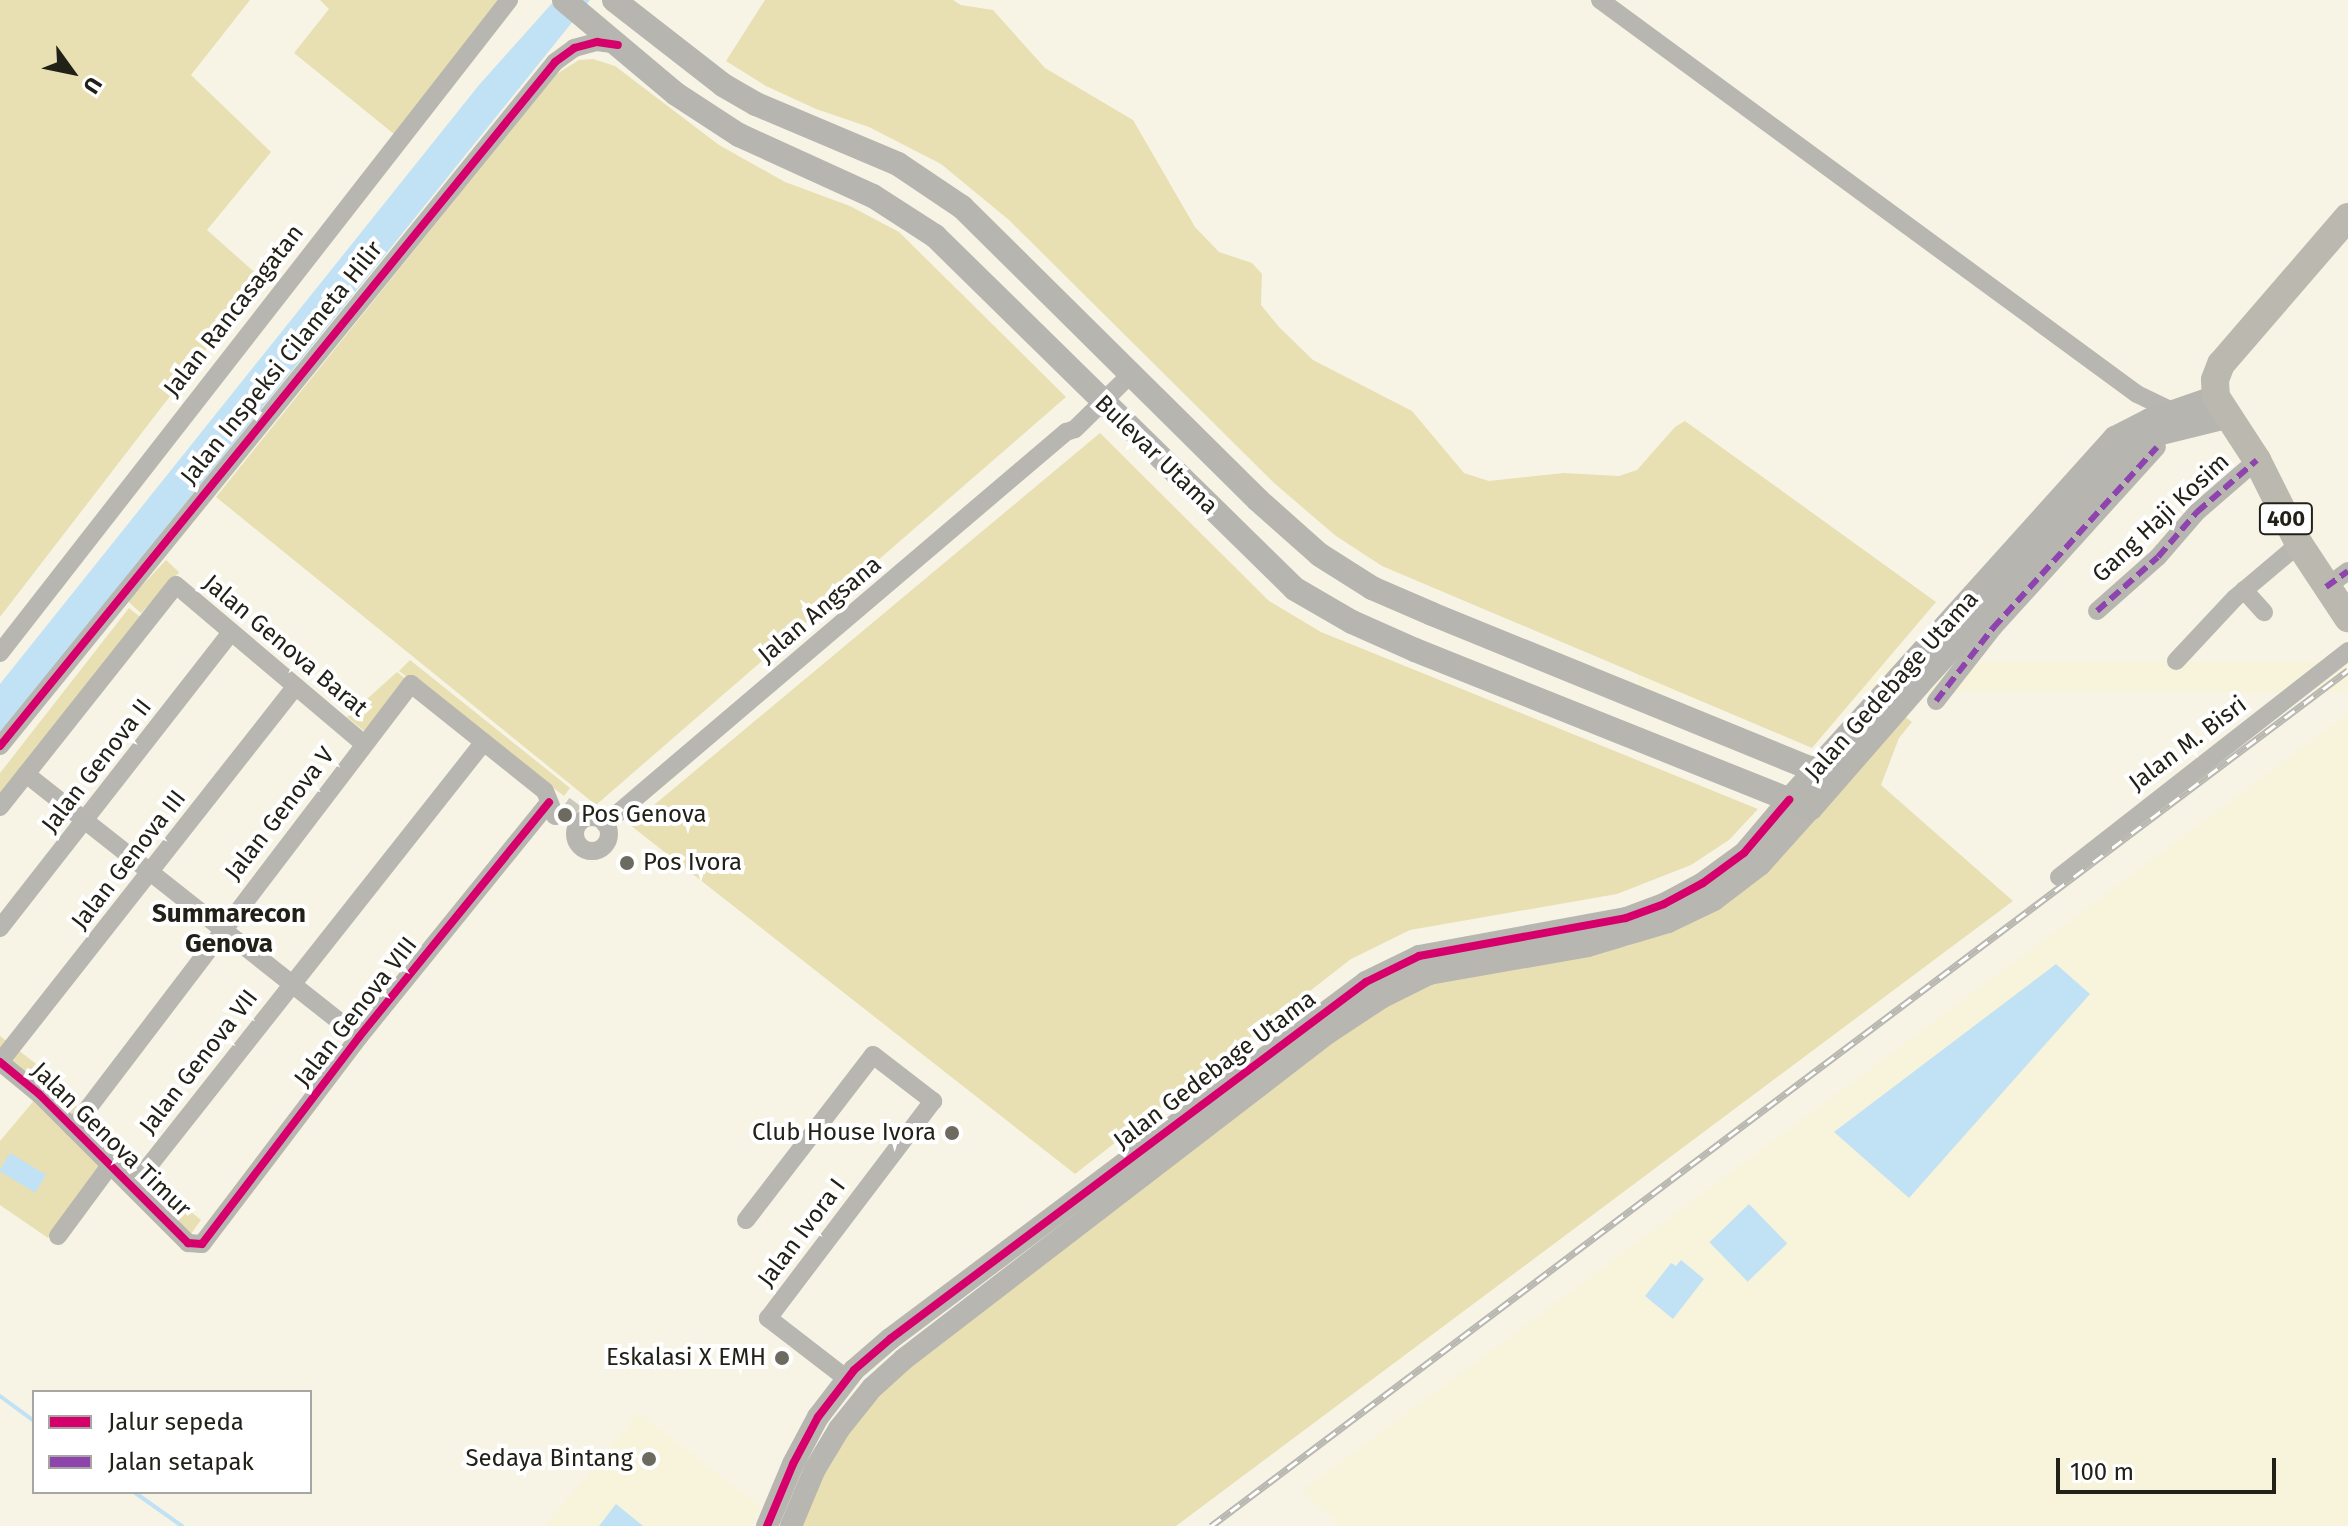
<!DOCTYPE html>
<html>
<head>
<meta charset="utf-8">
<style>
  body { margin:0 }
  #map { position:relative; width:2348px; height:1526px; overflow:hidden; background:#f7f4e6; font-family:"Fira Sans",sans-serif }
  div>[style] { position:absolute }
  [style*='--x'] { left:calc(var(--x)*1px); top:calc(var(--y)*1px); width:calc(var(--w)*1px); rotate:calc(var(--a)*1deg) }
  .built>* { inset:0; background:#f8f3db; transform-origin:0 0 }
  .green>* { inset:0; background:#e8e0b2; transform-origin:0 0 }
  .water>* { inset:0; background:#c1e1f5; transform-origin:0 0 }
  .stream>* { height:4px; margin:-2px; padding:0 2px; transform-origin:2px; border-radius:2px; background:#c1e1f5 }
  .minor-tunnel>* { height:18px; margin-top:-9px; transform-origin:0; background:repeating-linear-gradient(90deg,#cccabd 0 18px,transparent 0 27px) }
  .minor>* { height:18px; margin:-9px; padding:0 9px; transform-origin:9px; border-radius:9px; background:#b7b6b1 }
  .minor>.ring { margin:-9px; padding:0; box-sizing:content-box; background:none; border:18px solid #b7b6b1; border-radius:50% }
  .tertiary>* { height:22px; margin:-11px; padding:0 11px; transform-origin:11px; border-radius:11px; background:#b7b6b1 }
  .secondary>* { height:24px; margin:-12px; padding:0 12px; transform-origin:12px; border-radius:12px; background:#b6b5af }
  .primary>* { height:28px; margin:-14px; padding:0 14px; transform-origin:14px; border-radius:14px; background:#bab8af }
  .rail>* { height:7px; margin-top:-3.5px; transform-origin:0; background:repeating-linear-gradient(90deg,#fff 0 12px,#b8b7b0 0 24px); box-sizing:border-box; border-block:2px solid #b8b7b0 }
  .quiet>* { height:6px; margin-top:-3px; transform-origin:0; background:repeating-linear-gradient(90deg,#8e44ad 0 12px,transparent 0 18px) }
  .cycleway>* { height:8px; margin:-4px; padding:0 4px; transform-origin:4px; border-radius:4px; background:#d6006c }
  .dots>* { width:22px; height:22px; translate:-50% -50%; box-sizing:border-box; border:4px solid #fff; border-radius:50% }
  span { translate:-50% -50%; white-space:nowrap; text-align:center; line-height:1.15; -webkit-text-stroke:8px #fff; paint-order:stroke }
  .shield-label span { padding:2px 6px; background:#fff; border:2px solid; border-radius:6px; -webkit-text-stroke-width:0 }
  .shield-label { font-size:22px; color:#222118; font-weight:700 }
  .street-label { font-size:24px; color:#222118 }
  .poi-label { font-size:24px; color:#222118 }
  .left { translate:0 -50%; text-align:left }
  .right { translate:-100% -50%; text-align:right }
  .neighbourhood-label { font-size:26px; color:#222118; font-weight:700 }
  .legend { position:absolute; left:32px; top:1390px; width:280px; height:104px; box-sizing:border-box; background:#fff; border:2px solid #a7a6a3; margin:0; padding:10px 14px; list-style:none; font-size:24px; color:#222118 }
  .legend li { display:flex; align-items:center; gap:16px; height:40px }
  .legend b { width:40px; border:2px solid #a7a6a3 }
  .north { position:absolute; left:32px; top:32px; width:80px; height:80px; -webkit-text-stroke:6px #fff; paint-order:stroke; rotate:123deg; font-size:22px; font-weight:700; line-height:32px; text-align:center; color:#222118 }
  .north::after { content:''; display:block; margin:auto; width:28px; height:36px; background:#222118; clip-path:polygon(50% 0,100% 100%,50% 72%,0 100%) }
  .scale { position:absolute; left:2056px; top:1458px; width:220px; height:36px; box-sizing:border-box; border:4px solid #222118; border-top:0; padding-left:10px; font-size:24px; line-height:28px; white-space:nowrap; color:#222118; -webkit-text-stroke:6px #fff; paint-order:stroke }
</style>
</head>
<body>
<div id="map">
  <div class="built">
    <div style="left:2348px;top:662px;width:30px;height:710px;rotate:90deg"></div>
    <div style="clip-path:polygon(2348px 714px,2348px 1526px,1341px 1526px,1302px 1491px)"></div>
    <div style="clip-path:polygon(638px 1413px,760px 1506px,752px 1526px,545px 1526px)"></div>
  </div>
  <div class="green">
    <div style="clip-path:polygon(0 0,250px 0,191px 75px,271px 152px,207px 230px,261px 278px,0 617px)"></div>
    <div style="clip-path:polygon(320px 0,500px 0,394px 134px,294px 53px,329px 9px)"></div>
    <div style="clip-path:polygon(765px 0,953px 0,961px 5px,993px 10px,1045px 68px,1133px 120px,1195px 227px,1219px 252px,1252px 263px,1262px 274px,1261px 305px,1279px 327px,1313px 360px,1412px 411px,1464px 473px,1489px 481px,1564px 473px,1619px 476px,1637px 470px,1675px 427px,1685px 421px,1936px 602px,1812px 748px,1382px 566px,1336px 536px,1274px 483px,1009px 220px,941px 164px,869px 127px,816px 109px,766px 86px,726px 61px)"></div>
    <div style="clip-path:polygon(593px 59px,615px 66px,719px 145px,785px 182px,850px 206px,899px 232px,1066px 397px,596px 805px,216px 497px,555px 75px,579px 60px)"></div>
    <div style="clip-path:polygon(1100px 433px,1269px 601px,1321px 632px,1758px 809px,1729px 840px,1691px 865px,1617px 894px,1410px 930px,1351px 959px,1075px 1174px,630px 825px)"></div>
    <div style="left:166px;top:560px;width:18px;height:56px;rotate:43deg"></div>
    <div style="clip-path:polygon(129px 608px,143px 619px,0 799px,0 773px)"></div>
    <div style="clip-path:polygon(410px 660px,570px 788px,564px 796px,399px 671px)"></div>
    <div style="clip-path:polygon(397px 672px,408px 681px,364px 731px,347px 717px)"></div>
    <div style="clip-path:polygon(1903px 715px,1912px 722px,1899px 738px,1881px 785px,2013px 901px,1176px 1526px,800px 1526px,822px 1472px,845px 1433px,908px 1366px,1383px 1004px,1430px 982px,1628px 946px,1671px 929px)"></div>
    <div style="clip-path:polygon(0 1036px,44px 1070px,43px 1081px,114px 1134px,111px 1146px,201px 1220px,191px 1234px,62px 1104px,0 1053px)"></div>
    <div style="clip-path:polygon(37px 1097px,102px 1165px,48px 1238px,0 1205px,0 1141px)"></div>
  </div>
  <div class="water">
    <div style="clip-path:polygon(555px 0,590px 0,0 734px,0 684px,479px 85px)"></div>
    <div style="clip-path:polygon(2056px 964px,2090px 994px,1909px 1198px,1834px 1132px)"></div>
    <div style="left:10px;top:1153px;width:42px;height:21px;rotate:31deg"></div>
    <div style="left:1749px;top:1204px;width:55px;height:55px;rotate:46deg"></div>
    <div style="clip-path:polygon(1681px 1260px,1704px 1279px,1673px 1319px,1645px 1296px,1671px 1263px,1676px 1266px)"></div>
    <div style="clip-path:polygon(616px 1504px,643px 1526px,599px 1526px)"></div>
  </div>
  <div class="stream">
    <div style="--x:0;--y:1396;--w:42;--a:36.3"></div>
    <div style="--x:134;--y:1492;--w:59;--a:35.3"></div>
  </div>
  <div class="minor-tunnel">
    <div style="--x:564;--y:805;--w:15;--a:37"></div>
  </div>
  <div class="minor">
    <div style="--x:1600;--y:0;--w:666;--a:36.27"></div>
    <div style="--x:2137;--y:394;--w:41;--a:25.9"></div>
    <div style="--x:2326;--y:587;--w:27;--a:-36"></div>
    <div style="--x:2244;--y:590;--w:30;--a:48"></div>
    <div style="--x:2097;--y:611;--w:81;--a:-41.5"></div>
    <div style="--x:2158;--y:557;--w:60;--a:-49.1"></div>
    <div style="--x:2197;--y:512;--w:79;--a:-40.9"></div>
    <div style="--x:0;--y:653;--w:828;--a:-52.06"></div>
    <div style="--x:2176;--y:661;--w:86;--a:-46.9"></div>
    <div style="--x:2235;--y:598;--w:84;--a:-40.2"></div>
    <div style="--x:1936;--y:701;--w:93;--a:-52"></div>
    <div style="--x:1993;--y:628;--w:244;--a:-47.8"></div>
    <div style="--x:0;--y:746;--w:881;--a:-50.94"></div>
    <div style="--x:555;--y:62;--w:24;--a:-36"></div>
    <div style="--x:574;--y:48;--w:24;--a:-15"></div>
    <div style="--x:597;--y:42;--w:21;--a:8"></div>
    <div style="--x:26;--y:774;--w:424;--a:38.3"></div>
    <div style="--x:0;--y:807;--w:283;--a:-51.6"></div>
    <div style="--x:176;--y:585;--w:246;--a:40.2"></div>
    <div class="ring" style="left:575px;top:817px;width:16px;height:16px"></div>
    <div style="--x:605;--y:824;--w:605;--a:-40.38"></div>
    <div style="--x:1066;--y:432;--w:9;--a:-18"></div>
    <div style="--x:1075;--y:429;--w:78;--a:-44.5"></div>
    <div style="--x:2059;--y:877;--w:367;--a:-38"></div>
    <div style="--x:0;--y:928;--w:375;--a:-52"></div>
    <div style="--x:0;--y:1062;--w:50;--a:39.4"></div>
    <div style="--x:39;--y:1094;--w:211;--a:45"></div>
    <div style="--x:188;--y:1243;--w:14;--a:4"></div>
    <div style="--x:202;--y:1244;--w:260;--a:-52.8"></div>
    <div style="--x:359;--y:1037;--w:302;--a:-51"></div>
    <div style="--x:0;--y:1062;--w:477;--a:-51.8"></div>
    <div style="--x:73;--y:1128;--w:558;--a:-52.72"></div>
    <div style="--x:411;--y:684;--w:171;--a:38.6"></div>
    <div style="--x:545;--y:791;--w:27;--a:68"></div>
    <div style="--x:133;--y:1186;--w:565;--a:-51.69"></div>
    <div style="--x:746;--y:1220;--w:208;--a:-52.4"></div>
    <div style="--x:873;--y:1055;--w:76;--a:37.5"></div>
    <div style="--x:933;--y:1101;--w:273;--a:127.2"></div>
    <div style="--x:768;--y:1318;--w:98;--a:37.6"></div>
    <div style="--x:58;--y:1236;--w:89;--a:-53.6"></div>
  </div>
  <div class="tertiary">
    <div style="--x:767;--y:1526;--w:67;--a:-67.2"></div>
    <div style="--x:793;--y:1464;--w:53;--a:-62"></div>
    <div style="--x:818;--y:1417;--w:59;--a:-52.5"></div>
    <div style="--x:854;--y:1370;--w:48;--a:-40.7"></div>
    <div style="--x:890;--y:1339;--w:595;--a:-36.87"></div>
    <div style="--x:1366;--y:982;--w:59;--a:-26.1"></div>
    <div style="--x:1419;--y:956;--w:210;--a:-10.4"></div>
    <div style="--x:1626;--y:918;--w:40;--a:-20.2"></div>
    <div style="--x:1664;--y:904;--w:44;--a:-28.3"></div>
    <div style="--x:1703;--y:883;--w:51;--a:-36.2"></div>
    <div style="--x:1744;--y:853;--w:70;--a:-49.7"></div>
    <div style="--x:791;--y:1526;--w:62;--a:-67.2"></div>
    <div style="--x:815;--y:1469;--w:47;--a:-59"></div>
    <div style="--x:839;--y:1429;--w:53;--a:-51.2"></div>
    <div style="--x:872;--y:1388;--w:43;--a:-42.2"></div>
    <div style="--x:904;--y:1359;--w:535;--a:-37.56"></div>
    <div style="--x:1328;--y:1033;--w:64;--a:-33.4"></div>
    <div style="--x:1381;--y:998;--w:54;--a:-26.6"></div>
    <div style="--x:1429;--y:974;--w:161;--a:-10"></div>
    <div style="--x:1588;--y:946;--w:84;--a:-16.7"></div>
    <div style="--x:1668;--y:922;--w:51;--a:-25.6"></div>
    <div style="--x:1714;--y:900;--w:58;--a:-37.3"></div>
    <div style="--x:1760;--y:865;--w:76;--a:-48.2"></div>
  </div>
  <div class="secondary">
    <div style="--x:564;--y:0;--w:146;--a:40"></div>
    <div style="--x:676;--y:94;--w:75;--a:33.1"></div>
    <div style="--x:739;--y:135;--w:147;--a:24.5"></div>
    <div style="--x:873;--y:196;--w:74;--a:32.8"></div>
    <div style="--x:935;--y:236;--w:504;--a:44.44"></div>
    <div style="--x:1295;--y:589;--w:66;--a:30.1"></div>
    <div style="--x:1352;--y:622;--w:69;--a:24"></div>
    <div style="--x:1415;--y:650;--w:426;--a:21.8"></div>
    <div style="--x:1811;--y:808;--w:164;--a:-48.9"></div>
    <div style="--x:1919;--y:684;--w:309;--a:-47.6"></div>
    <div style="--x:2127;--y:456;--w:41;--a:-34.1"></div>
    <div style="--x:2161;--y:433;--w:71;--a:-13.8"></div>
    <div style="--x:614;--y:0;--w:138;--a:37.9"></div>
    <div style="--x:723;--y:85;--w:38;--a:30"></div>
    <div style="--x:756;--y:104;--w:154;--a:22.9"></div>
    <div style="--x:898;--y:164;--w:77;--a:33.9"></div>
    <div style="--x:962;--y:207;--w:416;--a:44.7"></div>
    <div style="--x:1258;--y:500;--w:83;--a:41.6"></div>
    <div style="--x:1320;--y:555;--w:62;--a:32.4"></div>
    <div style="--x:1372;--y:588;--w:65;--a:23.4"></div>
    <div style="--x:1432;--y:614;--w:436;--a:22.2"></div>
    <div style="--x:1789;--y:800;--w:487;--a:-48"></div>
    <div style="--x:2115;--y:438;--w:39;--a:-27"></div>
    <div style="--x:2150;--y:420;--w:70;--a:-19.2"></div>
  </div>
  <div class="primary">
    <div style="--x:2348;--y:217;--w:194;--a:130.8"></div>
    <div style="--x:2221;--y:364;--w:17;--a:111"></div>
    <div style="--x:2215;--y:380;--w:17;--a:87"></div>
    <div style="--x:2216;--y:397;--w:75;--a:56.9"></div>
    <div style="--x:2257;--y:460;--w:94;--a:63.4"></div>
    <div style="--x:2299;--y:544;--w:89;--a:56.5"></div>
  </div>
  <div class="rail">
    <div style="--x:1211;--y:1526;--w:1423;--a:-36.97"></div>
  </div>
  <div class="quiet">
    <div style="--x:2326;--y:587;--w:27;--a:-36"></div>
    <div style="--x:2097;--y:611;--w:81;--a:-41.5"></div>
    <div style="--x:2158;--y:557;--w:60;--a:-49.1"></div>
    <div style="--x:2197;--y:512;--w:79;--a:-40.9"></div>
    <div style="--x:1936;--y:701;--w:93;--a:-52"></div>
    <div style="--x:1993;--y:628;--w:244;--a:-47.8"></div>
  </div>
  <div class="cycleway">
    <div style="--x:0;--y:746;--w:881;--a:-50.94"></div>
    <div style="--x:555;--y:62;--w:24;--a:-36"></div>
    <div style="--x:574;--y:48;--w:24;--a:-15"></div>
    <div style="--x:597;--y:42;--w:21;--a:8"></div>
    <div style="--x:0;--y:1062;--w:50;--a:39.4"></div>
    <div style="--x:39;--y:1094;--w:211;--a:45"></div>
    <div style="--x:188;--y:1243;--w:14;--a:4"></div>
    <div style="--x:202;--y:1244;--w:260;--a:-52.8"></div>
    <div style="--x:359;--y:1037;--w:302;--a:-51"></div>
    <div style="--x:767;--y:1526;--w:67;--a:-67.2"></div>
    <div style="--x:793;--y:1464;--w:53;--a:-62"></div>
    <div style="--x:818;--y:1417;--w:59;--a:-52.5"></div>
    <div style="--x:854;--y:1370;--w:48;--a:-40.7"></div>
    <div style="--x:890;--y:1339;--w:595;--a:-36.87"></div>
    <div style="--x:1366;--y:982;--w:59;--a:-26.1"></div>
    <div style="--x:1419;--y:956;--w:210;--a:-10.4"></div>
    <div style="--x:1626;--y:918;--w:40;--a:-20.2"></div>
    <div style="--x:1664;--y:904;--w:44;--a:-28.3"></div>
    <div style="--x:1703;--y:883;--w:51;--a:-36.2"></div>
    <div style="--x:1744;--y:853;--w:70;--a:-49.7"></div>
  </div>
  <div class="dots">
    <div style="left:565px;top:815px;background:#6d6b60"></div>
    <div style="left:627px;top:863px;background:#6d6b60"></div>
    <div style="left:952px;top:1133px;background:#6d6b60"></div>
    <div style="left:782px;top:1358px;background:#6d6b60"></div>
    <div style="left:649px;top:1459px;background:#6d6b60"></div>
  </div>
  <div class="shield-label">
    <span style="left:2286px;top:519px">400</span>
  </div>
  <div class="street-label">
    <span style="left:234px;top:311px;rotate:-52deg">Jalan Rancasagatan</span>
    <span style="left:282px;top:363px;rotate:-51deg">Jalan Inspeksi Cilameta Hilir</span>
    <span style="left:1156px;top:455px;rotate:44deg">Bulevar Utama</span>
    <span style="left:2161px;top:518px;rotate:-43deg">Gang Haji Kosim</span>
    <span style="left:820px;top:610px;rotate:-40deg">Jalan Angsana</span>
    <span style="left:285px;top:646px;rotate:40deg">Jalan Genova Barat</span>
    <span style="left:1892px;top:686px;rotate:-48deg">Jalan Gedebage Utama</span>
    <span style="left:2188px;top:744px;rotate:-37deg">Jalan M. Bisri</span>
    <span style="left:97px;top:766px;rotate:-52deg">Jalan Genova II</span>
    <span style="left:280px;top:814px;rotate:-52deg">Jalan Genova V</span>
    <span style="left:129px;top:860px;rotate:-52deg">Jalan Genova III</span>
    <span style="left:356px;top:1012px;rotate:-52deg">Jalan Genova VIII</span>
    <span style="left:199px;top:1062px;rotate:-52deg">Jalan Genova VII</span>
    <span style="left:1215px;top:1070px;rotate:-37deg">Jalan Gedebage Utama</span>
    <span style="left:111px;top:1140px;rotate:44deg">Jalan Genova Timur</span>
    <span style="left:802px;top:1233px;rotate:-53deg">Jalan Ivora I</span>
  </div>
  <div class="poi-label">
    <span class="left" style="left:581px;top:815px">Pos Genova</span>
    <span class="left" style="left:643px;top:863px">Pos Ivora</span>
    <span class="right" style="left:936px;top:1133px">Club House Ivora</span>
    <span class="right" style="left:766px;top:1358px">Eskalasi X EMH</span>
    <span class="right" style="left:633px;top:1459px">Sedaya Bintang</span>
  </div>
  <div class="neighbourhood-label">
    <span style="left:229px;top:929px">Summarecon<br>Genova</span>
  </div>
  <ul class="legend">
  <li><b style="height:10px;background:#d6006c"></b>Jalur sepeda</li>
  <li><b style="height:10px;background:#8e44ad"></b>Jalan setapak</li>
  </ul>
  <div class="north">U</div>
  <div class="scale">100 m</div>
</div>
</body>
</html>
